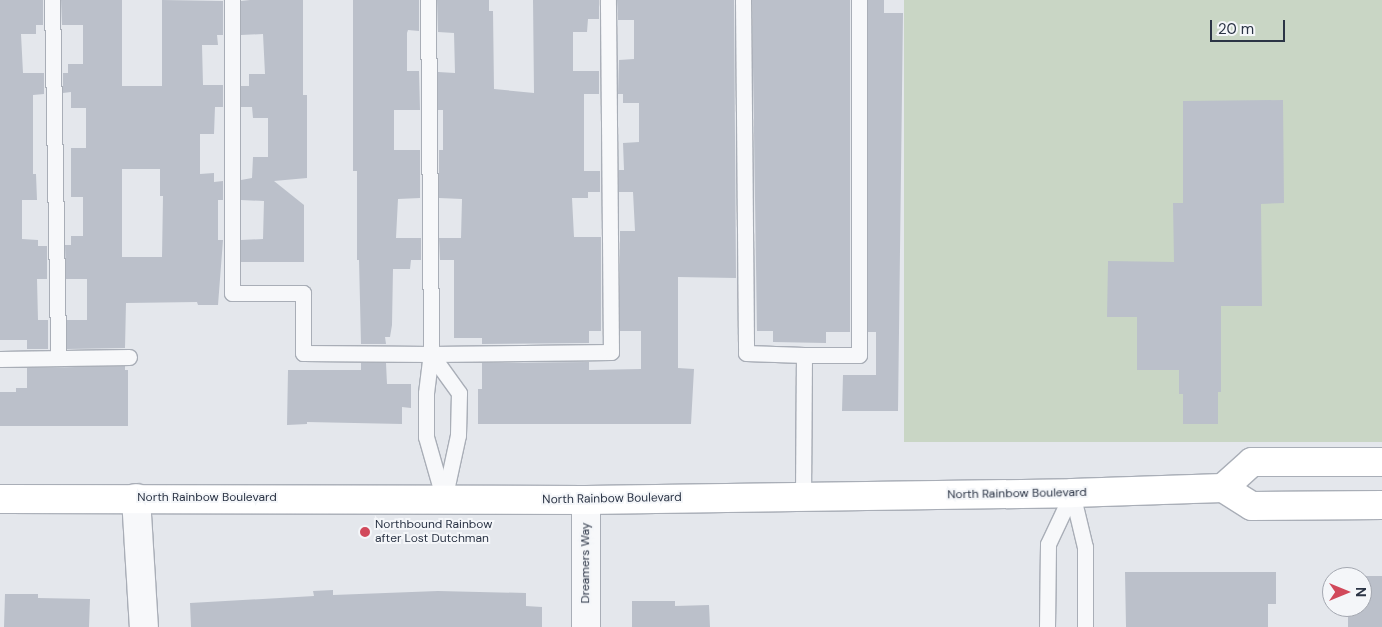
<!DOCTYPE html>
<html>
<head>
<meta charset="utf-8">
<style>
  body { margin:0 }
  #map { position:relative; width:1382px; height:627px; overflow:hidden; background:#e4e7ec; font-family:"DM Sans",sans-serif }
  div>[style] { position:absolute }
  [style*='--x'] { left:calc(var(--x)*1px); top:calc(var(--y)*1px); width:calc(var(--w)*1px); rotate:calc(var(--a)*1deg) }
  .green>* { inset:0; background:#c9d6c5; transform-origin:0 0 }
  .building>* { inset:0; background:#bbc0ca }
  .roads { filter:drop-shadow(1px 0 #a9aeb7) drop-shadow(-1px 0 #a9aeb7) drop-shadow(0 1px #a9aeb7) drop-shadow(0 -1px #a9aeb7) }
  .service>* { height:15px; margin:-7.5px; padding:0 7.5px; transform-origin:7.5px; border-radius:7.5px; background:#f7f8fa }
  .minor>* { height:28px; margin:-14px; padding:0 14px; transform-origin:14px; border-radius:14px; background:#f7f8fa }
  .primary>* { height:28px; margin:-14px; padding:0 14px; transform-origin:14px; border-radius:14px; background:#fff }
  .dots>* { width:14px; height:14px; translate:-50% -50%; box-sizing:border-box; border:2px solid #f4f6f9; border-radius:50% }
  span { translate:-50% -50%; white-space:nowrap; text-align:center; line-height:1.15; -webkit-text-stroke:4px #f4f6f9; paint-order:stroke }
  .street-label { font-size:12px; color:#2b3445 }
  .poi-label { font-size:12px; color:#2b3445 }
  .left { translate:0 -50%; text-align:left }
  .north { position:absolute; left:1322px; top:567px; width:50px; height:50px; box-sizing:border-box; background:#f4f6f9; border:1px solid #a4a8b1; border-radius:50%; rotate:90deg; font-size:14px; font-weight:700; line-height:20px; text-align:center; color:#2b3445 }
  .north::after { content:''; display:block; margin:auto; width:18px; height:22px; background:#d1495b; clip-path:polygon(50% 0,100% 100%,50% 72%,0 100%) }
  .scale { position:absolute; left:1210px; top:20px; width:75px; height:22px; box-sizing:border-box; border:2px solid #2b3445; border-top:0; padding-left:6px; font-size:15px; line-height:18px; white-space:nowrap; color:#2b3445; -webkit-text-stroke:4px #f4f6f9; paint-order:stroke }
</style>
</head>
<body>
<div id="map">
  <div class="green">
    <div style="left:904px;top:0;width:478px;height:442px"></div>
  </div>
  <div class="building">
    <div style="clip-path:polygon(0 0,43px 0,43px 25px,36px 25px,36px 34px,21px 34px,23px 73px,44px 73px,44px 94px,33px 95px,33px 174px,36px 174px,37px 200px,22px 200px,22px 239px,38px 240px,38px 246px,47px 246px,47px 279px,37px 279px,38px 320px,48px 320px,48px 349px,27px 349px,27px 340px,0 340px)"></div>
    <div style="clip-path:polygon(evenodd,61px 0,122px 0,122px 86px,162px 86px,162px 0,223px 1px,223px 35px,217px 35px,218px 45px,202px 45px,203px 85px,223px 85px,223px 107px,215px 107px,214px 134px,200px 134px,200px 174px,214px 173px,214px 182px,223px 181px,223px 200px,218px 200px,218px 240px,223px 240px,218px 305px,198px 305px,197px 302px,126px 303px,125px 348px,67px 349px,67px 320px,87px 320px,87px 279px,66px 279px,65px 245px,71px 245px,71px 236px,83px 236px,83px 197px,71px 197px,71px 148px,86px 148px,86px 108px,71px 108px,71px 92px,63px 93px,63px 73px,68px 73px,68px 64px,83px 64px,83px 25px,62px 25px,61px 0,122px 169px,160px 169px,160px 196px,163px 196px,162px 257px,122px 257px,122px 169px)"></div>
    <div style="clip-path:polygon(250px 0,303px 0,303px 95px,307px 95px,307px 178px,274px 181px,304px 205px,304px 262px,241px 262px,241px 240px,263px 239px,264px 201px,241px 200px,241px 180px,252px 178px,253px 157px,268px 157px,268px 118px,253px 118px,252px 107px,241px 107px,241px 86px,249px 86px,249px 74px,265px 74px,263px 34px,241px 35px,241px 1px)"></div>
    <div style="clip-path:polygon(353px 0,419px 0,419px 31px,408px 30px,407px 33px,407px 71px,419px 71px,420px 110px,394px 110px,394px 150px,420px 150px,420px 198px,398px 199px,396px 238px,421px 238px,421px 260px,411px 260px,410px 269px,393px 269px,392px 325px,390px 337px,385px 337px,386px 344px,361px 344px,359px 260px,357px 260px,357px 171px,353px 171px)"></div>
    <div style="clip-path:polygon(437px 0,489px 0,489px 11px,493px 11px,494px 89px,534px 93px,533px 0,599px 0,599px 19px,588px 19px,587px 32px,573px 32px,573px 71px,599px 71px,599px 94px,584px 94px,584px 171px,600px 171px,600px 192px,588px 192px,588px 198px,572px 198px,574px 237px,601px 237px,601px 331px,589px 331px,589px 343px,482px 344px,482px 338px,454px 338px,454px 260px,440px 260px,439px 238px,461px 238px,462px 199px,439px 198px,439px 150px,443px 150px,443px 110px,438px 110px,438px 72px,455px 73px,454px 33px,438px 32px)"></div>
    <div style="clip-path:polygon(617px 0,734px 0,736px 278px,678px 277px,678px 368px,694px 369px,691px 424px,478px 424px,478px 389px,482px 389px,482px 363px,589px 362px,589px 370px,641px 369px,641px 331px,620px 331px,620px 231px,635px 231px,633px 192px,619px 192px,619px 170px,624px 170px,623px 143px,639px 142px,639px 103px,623px 103px,623px 94px,618px 94px,619px 60px,634px 59px,634px 20px,618px 20px)"></div>
    <div style="clip-path:polygon(752px 0,850px 0,850px 332px,826px 332px,826px 343px,773px 342px,773px 331px,757px 331px)"></div>
    <div style="clip-path:polygon(868px 0,884px 0,884px 13px,903px 13px,898px 411px,842px 411px,843px 375px,876px 375px,876px 332px,868px 332px)"></div>
    <div style="clip-path:polygon(1283px 100px,1284px 203px,1261px 204px,1262px 306px,1221px 306px,1221px 392px,1218px 392px,1218px 424px,1183px 424px,1183px 394px,1179px 394px,1179px 370px,1137px 370px,1137px 317px,1107px 317px,1108px 261px,1174px 262px,1173px 203px,1183px 203px,1183px 101px)"></div>
    <div style="clip-path:polygon(361px 363px,386px 363px,387px 384px,411px 384px,411px 408px,402px 407px,402px 424px,307px 422px,307px 424px,287px 425px,288px 370px,361px 370px)"></div>
    <div style="clip-path:polygon(125px 366px,125px 370px,128px 370px,128px 426px,0 426px,0 392px,16px 392px,16px 388px,27px 388px,27px 368px)"></div>
    <div style="clip-path:polygon(1125px 572px,1276px 572px,1276px 604px,1268px 604px,1268px 627px,1126px 627px)"></div>
    <div style="clip-path:polygon(1348px 576px,1382px 576px,1382px 627px,1348px 627px,1348px 607px,1362px 607px,1362px 577px)"></div>
    <div style="clip-path:polygon(333px 590px,333px 595px,438px 591px,526px 593px,526px 606px,542px 607px,542px 627px,191px 627px,190px 603px,314px 596px,313px 591px)"></div>
    <div style="clip-path:polygon(5px 594px,38px 594px,38px 598px,90px 599px,89px 627px,4px 627px)"></div>
    <div style="clip-path:polygon(632px 601px,675px 601px,675px 606px,709px 605px,710px 627px,632px 627px)"></div>
  </div>
  <div class="roads">
    <div class="service">
      <div style="--x:52;--y:0;--w:358;--a:89"></div>
      <div style="--x:232;--y:0;--w:293;--a:90"></div>
      <div style="--x:232;--y:293;--w:71;--a:0"></div>
      <div style="--x:303;--y:293;--w:60;--a:90"></div>
      <div style="--x:303;--y:353;--w:128;--a:0.4"></div>
      <div style="--x:431;--y:354;--w:180;--a:-0.6"></div>
      <div style="--x:611;--y:352;--w:352;--a:-90.5"></div>
      <div style="--x:428;--y:0;--w:354;--a:89.5"></div>
      <div style="--x:743;--y:0;--w:353;--a:89.5"></div>
      <div style="--x:746;--y:353;--w:58;--a:2"></div>
      <div style="--x:804;--y:355;--w:55;--a:0"></div>
      <div style="--x:859;--y:355;--w:355;--a:-90"></div>
      <div style="--x:431;--y:354;--w:48;--a:54.3"></div>
      <div style="--x:459;--y:393;--w:42;--a:91.4"></div>
      <div style="--x:458;--y:435;--w:66;--a:102.2"></div>
      <div style="--x:444;--y:500;--w:66;--a:-105.9"></div>
      <div style="--x:426;--y:437;--w:44;--a:-90"></div>
      <div style="--x:426;--y:393;--w:39;--a:-83"></div>
      <div style="--x:0;--y:359;--w:129;--a:-0.9"></div>
      <div style="--x:1072;--y:493;--w:56;--a:76.5"></div>
      <div style="--x:1085;--y:547;--w:80;--a:90"></div>
      <div style="--x:803;--y:497;--w:142;--a:-89.6"></div>
      <div style="--x:1047;--y:627;--w:83;--a:-89.3"></div>
      <div style="--x:1048;--y:544;--w:56;--a:-64.8"></div>
    </div>
    <div class="minor">
      <div style="--x:136;--y:498;--w:129;--a:86.5"></div>
      <div style="--x:586;--y:500;--w:127;--a:90"></div>
    </div>
    <div class="primary">
      <div style="--x:1223;--y:488;--w:39;--a:-42"></div>
      <div style="--x:1252;--y:462;--w:130;--a:0"></div>
      <div style="--x:0;--y:499;--w:586;--a:0.1"></div>
      <div style="--x:586;--y:500;--w:486;--a:-0.8"></div>
      <div style="--x:1072;--y:493;--w:151;--a:-1.9"></div>
      <div style="--x:1223;--y:488;--w:34;--a:32"></div>
      <div style="--x:1252;--y:506;--w:130;--a:-0.4"></div>
    </div>
  </div>
  <div class="dots">
    <div style="left:365px;top:532px;background:#d1495b"></div>
  </div>
  <div class="street-label">
    <span style="left:1017px;top:494px;rotate:-1deg">North Rainbow Boulevard</span>
    <span style="left:207px;top:498px">North Rainbow Boulevard</span>
    <span style="left:612px;top:499px;rotate:-1deg">North Rainbow Boulevard</span>
    <span style="left:586px;top:563px;rotate:-90deg">Dreamers Way</span>
  </div>
  <div class="poi-label">
    <span class="left" style="left:375px;top:532px">Northbound Rainbow<br>after Lost Dutchman</span>
  </div>
  <div class="north">N</div>
  <div class="scale">20 m</div>
</div>
</body>
</html>
